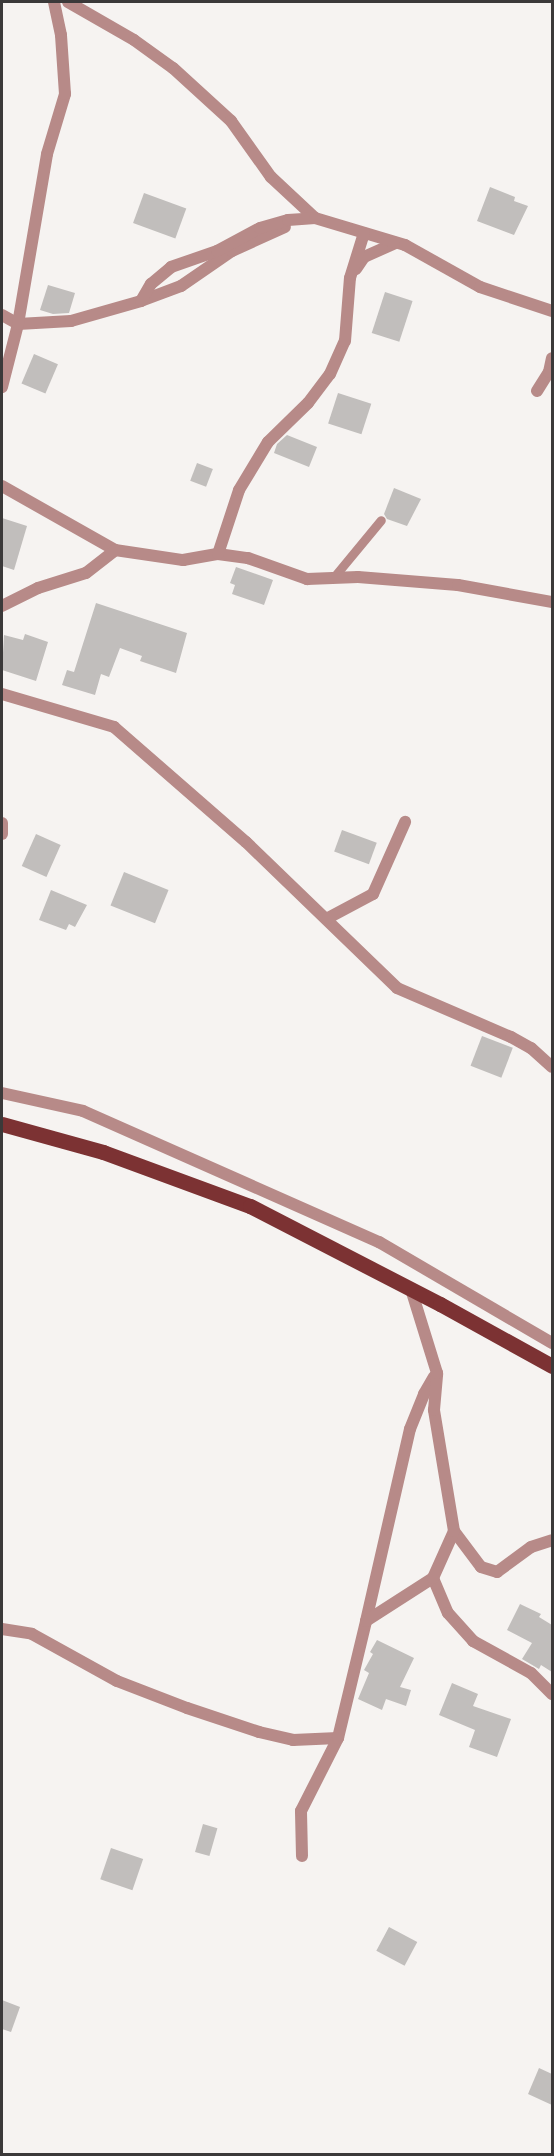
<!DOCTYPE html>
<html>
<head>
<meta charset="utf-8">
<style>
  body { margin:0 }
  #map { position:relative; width:554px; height:2156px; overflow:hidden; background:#f6f3f1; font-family:"Sofia Sans Condensed",sans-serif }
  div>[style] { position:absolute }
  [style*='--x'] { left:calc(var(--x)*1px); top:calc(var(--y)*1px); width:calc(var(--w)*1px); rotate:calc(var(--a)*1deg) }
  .building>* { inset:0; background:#c1bebc; transform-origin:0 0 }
  .lane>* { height:9px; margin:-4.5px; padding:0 4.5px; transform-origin:4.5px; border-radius:4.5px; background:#b78a88 }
  .street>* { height:12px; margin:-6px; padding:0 6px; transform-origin:6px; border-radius:6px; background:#b78a88 }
  .primary>* { height:15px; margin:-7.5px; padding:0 7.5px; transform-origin:7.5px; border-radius:7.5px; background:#7c3233 }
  span { translate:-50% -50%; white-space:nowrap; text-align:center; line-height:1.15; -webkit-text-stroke:4.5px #fff; paint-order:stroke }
  .frame { position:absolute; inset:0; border:3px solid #3b3939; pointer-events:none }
</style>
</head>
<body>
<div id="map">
  <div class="building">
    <div style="clip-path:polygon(490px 187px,515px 197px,514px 201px,528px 206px,514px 235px,477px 221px)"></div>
    <div style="left:144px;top:193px;width:45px;height:32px;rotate:20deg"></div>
    <div style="clip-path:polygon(48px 285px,75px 293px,69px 313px,53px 314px,40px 310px)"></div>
    <div style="left:385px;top:292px;width:29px;height:43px;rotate:18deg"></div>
    <div style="left:34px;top:354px;width:26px;height:32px;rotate:23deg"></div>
    <div style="left:338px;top:393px;width:35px;height:32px;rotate:18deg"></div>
    <div style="clip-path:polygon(287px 435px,317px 447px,309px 467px,274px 453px,277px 444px)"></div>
    <div style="left:197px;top:463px;width:17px;height:19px;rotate:21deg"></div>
    <div style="clip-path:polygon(394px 488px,421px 499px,407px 526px,387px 519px,384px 514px)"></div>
    <div style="clip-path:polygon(2px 518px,27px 526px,14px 570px,2px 566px)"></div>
    <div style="clip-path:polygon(236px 567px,273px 580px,264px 605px,232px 594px,235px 585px,230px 583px)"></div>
    <div style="clip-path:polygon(96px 603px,187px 633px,176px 673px,140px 661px,142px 656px,120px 648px,109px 677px,101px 674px,95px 695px,62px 685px,67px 670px,74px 672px)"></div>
    <div style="clip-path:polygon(25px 634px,48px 642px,36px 681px,2px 670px,4px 635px,23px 640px)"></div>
    <div style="left:342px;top:830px;width:37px;height:23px;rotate:20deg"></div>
    <div style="left:36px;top:834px;width:27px;height:35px;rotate:24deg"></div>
    <div style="left:124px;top:872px;width:48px;height:36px;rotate:22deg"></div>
    <div style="clip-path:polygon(51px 890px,87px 905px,75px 927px,69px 924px,66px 930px,39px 920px)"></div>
    <div style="left:482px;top:1036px;width:33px;height:32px;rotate:21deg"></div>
    <div style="clip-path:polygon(520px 1604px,541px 1614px,539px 1617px,552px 1625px,552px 1672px,541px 1665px,539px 1669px,522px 1659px,532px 1643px,507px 1630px)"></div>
    <div style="clip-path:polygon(377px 1640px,414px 1658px,400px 1687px,411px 1690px,406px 1706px,386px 1699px,382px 1710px,358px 1699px,369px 1673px,364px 1670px,373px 1654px,370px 1652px)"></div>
    <div style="clip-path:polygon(452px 1683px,478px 1694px,473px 1706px,511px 1719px,497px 1757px,469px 1747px,475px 1730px,439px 1715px)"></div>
    <div style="left:203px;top:1824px;width:15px;height:29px;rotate:16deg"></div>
    <div style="left:111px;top:1848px;width:34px;height:33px;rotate:19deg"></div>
    <div style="left:389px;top:1927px;width:32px;height:27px;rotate:28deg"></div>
    <div style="clip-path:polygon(2px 2000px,20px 2007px,11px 2032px,2px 2029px)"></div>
    <div style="clip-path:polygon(539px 2068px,552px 2074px,552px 2105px,528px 2094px)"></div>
  </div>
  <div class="lane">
    <div style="--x:333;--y:578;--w:75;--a:-50.4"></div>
  </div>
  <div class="street">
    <div style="--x:68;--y:2;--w:76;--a:29.9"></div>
    <div style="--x:134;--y:40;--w:48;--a:35.7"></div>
    <div style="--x:173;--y:68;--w:79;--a:42.4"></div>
    <div style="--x:231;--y:121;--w:69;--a:54.5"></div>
    <div style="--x:271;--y:177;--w:60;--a:43"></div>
    <div style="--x:356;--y:269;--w:14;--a:-56"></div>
    <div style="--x:364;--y:257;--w:35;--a:-24"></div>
    <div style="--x:141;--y:301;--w:43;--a:-20.6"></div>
    <div style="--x:181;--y:286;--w:62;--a:-34.5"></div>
    <div style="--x:232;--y:251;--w:58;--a:-24.4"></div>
    <div style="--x:2;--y:315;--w:18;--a:29"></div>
    <div style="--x:18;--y:324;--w:53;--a:-3.2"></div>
    <div style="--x:71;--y:321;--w:73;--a:-15.9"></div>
    <div style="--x:141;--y:301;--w:20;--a:-60"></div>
    <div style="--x:151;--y:284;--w:26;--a:-40"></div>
    <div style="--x:171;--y:267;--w:49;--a:-19.2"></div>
    <div style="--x:217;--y:251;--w:49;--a:-28.1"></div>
    <div style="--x:260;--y:228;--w:29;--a:-16"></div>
    <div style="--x:288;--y:220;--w:27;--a:-4"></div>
    <div style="--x:315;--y:218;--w:94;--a:16.7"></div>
    <div style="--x:405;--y:245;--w:86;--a:29.2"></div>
    <div style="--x:480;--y:287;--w:76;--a:18.4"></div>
    <div style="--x:2;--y:387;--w:65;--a:-75.7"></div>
    <div style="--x:18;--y:324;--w:172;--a:-80.3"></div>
    <div style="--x:47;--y:154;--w:63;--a:-73.3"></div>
    <div style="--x:65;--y:94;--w:59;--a:-93.9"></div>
    <div style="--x:61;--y:35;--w:34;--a:-102"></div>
    <div style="--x:537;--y:391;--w:22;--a:-58"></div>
    <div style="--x:549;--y:372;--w:14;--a:-78"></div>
    <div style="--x:2;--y:486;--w:130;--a:29.5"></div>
    <div style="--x:115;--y:550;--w:69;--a:8.4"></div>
    <div style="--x:183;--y:560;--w:36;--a:-10"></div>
    <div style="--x:218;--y:554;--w:30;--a:8"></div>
    <div style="--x:248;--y:558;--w:63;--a:19.6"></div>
    <div style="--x:307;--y:579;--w:51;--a:-2.2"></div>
    <div style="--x:358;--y:577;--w:100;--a:4.6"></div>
    <div style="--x:458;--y:585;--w:96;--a:10.3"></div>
    <div style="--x:218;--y:554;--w:67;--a:-71.8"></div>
    <div style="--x:239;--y:490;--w:56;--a:-58.9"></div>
    <div style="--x:268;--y:442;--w:56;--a:-44.3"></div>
    <div style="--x:308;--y:403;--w:36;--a:-53"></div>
    <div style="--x:330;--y:374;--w:36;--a:-66"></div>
    <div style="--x:345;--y:341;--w:63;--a:-85.5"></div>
    <div style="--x:350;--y:278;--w:47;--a:-72.7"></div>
    <div style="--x:2;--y:606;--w:40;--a:-26.6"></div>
    <div style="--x:38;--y:588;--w:50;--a:-17.4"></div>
    <div style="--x:86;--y:573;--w:37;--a:-38"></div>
    <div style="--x:2;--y:694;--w:117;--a:16.4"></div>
    <div style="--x:114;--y:727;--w:175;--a:41.1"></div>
    <div style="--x:246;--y:842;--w:210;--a:44"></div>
    <div style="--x:397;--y:988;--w:124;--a:23.3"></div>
    <div style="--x:511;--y:1037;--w:23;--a:29"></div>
    <div style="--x:531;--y:1048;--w:28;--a:42"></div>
    <div style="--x:2;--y:823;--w:11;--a:90"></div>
    <div style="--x:328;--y:918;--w:51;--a:-28.1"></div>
    <div style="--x:373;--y:894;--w:79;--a:-66"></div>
    <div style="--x:2;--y:1093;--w:83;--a:12.5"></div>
    <div style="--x:83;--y:1111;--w:324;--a:23.9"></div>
    <div style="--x:379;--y:1242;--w:200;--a:30.3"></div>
    <div style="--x:454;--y:1531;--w:45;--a:53.1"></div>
    <div style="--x:481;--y:1567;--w:17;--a:17"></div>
    <div style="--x:497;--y:1572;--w:42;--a:-36.3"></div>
    <div style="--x:531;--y:1547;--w:22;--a:-18"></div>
    <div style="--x:433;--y:1578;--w:38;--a:67"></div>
    <div style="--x:448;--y:1613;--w:38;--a:48"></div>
    <div style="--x:473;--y:1641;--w:66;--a:28.9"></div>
    <div style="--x:531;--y:1673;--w:30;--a:45"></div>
    <div style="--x:366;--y:1621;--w:197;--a:-77.1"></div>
    <div style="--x:410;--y:1429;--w:38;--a:-68"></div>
    <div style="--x:424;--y:1394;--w:20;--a:-60"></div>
    <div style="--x:2;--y:1629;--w:30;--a:9"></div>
    <div style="--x:32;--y:1634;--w:97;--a:28.9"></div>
    <div style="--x:117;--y:1681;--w:75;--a:21.1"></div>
    <div style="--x:187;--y:1708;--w:76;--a:18.4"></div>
    <div style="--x:259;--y:1732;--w:35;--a:13"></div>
    <div style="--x:293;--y:1740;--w:45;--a:-2.5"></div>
    <div style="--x:302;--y:1856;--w:45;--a:-91.3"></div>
    <div style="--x:301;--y:1811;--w:82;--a:-63.1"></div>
    <div style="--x:338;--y:1738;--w:120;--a:-76.5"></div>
    <div style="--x:366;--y:1621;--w:80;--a:-32.7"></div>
    <div style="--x:433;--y:1578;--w:51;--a:-65.9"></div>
    <div style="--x:454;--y:1531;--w:123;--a:-99.4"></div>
    <div style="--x:434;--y:1410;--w:37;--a:-85"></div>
    <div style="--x:437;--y:1373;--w:88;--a:-107.2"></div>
  </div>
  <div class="primary">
    <div style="--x:2;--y:1124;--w:105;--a:15.5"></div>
    <div style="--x:103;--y:1152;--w:157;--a:20.2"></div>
    <div style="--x:250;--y:1206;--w:214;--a:27.3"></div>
    <div style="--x:440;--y:1304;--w:128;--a:29"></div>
  </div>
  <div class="frame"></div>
</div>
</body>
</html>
